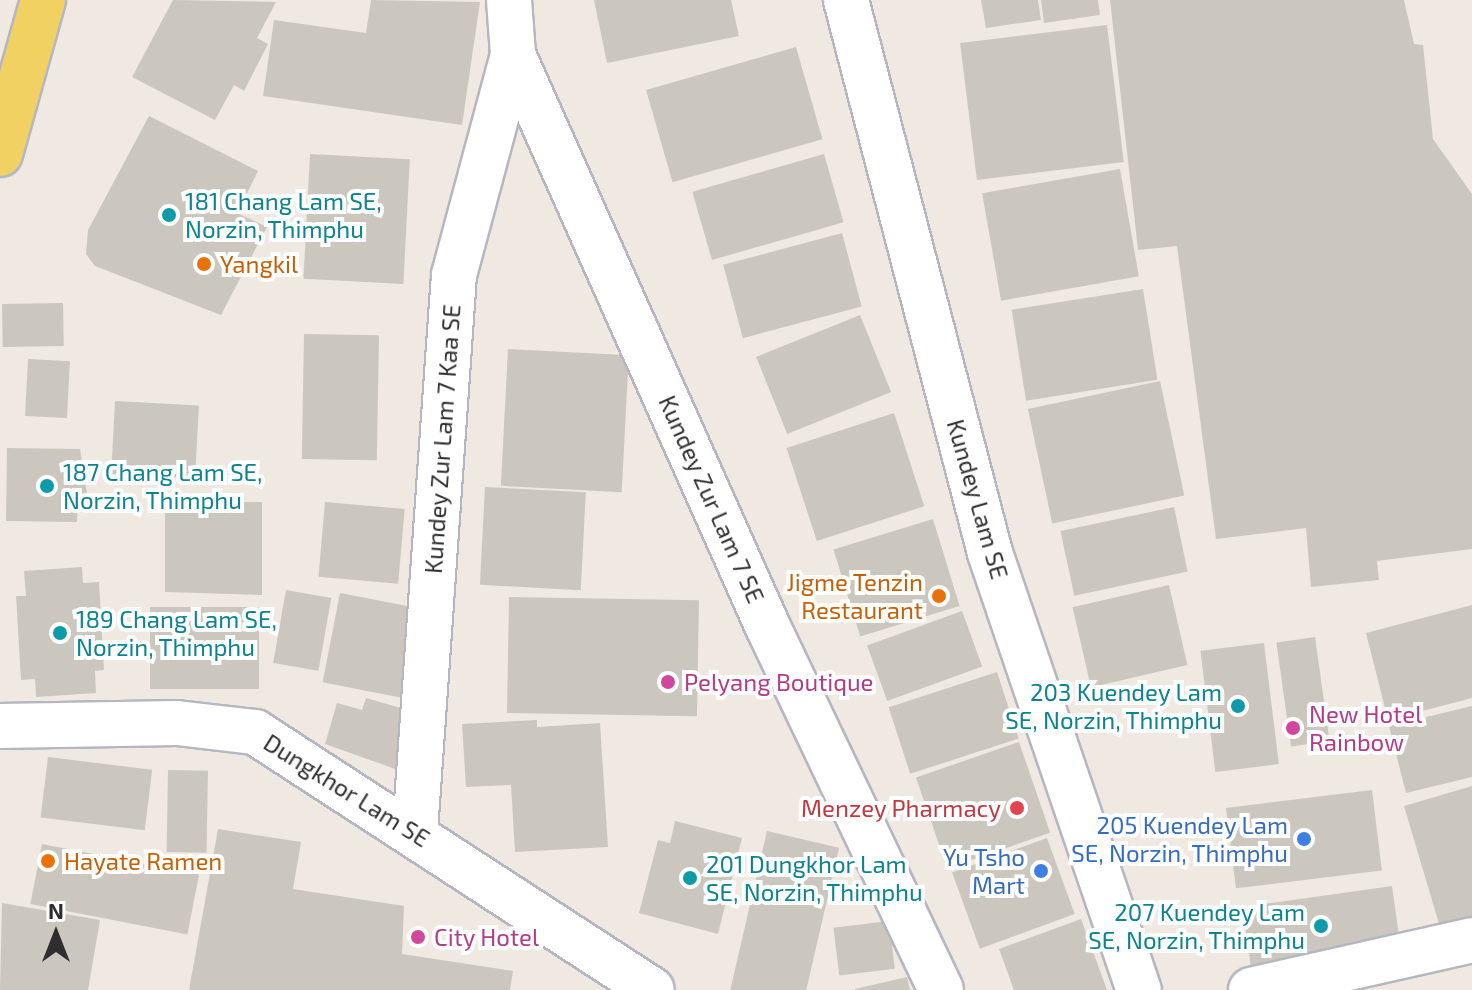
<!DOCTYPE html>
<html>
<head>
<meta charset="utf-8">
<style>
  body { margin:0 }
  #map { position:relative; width:1472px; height:990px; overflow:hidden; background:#efe9e1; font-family:"Exo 2",sans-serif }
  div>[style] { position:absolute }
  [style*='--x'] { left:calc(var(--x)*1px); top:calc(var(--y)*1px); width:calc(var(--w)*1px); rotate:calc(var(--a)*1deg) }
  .building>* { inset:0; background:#cbc7bf; transform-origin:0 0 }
  .roads { filter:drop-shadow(2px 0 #b4b7c1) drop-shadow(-2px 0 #b4b7c1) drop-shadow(0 2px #b4b7c1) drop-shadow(0 -2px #b4b7c1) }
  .minor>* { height:44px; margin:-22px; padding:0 22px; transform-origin:22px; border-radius:22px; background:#fff }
  .major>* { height:44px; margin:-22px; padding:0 22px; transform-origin:22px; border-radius:22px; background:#f2d163 }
  .dots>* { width:22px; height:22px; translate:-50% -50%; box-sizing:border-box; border:4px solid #fff; border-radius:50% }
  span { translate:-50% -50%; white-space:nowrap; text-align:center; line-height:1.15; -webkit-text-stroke:8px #fff; paint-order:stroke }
  .culture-label { font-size:24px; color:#0d838f }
  .left { translate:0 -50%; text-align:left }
  .right { translate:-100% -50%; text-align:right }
  .food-label { font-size:24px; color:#c56008 }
  .street-label { font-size:24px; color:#2e2e2e }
  .hotel-label { font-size:24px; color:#b23c85 }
  .health-label { font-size:24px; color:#be3a42 }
  .shop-label { font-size:24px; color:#366cbe }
  .north { position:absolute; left:16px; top:894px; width:80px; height:80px; -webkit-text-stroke:6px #fff; paint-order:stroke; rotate:0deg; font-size:22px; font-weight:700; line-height:32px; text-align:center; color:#2e2e2e }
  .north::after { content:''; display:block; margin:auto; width:28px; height:36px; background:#2e2e2e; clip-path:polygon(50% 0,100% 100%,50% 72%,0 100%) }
</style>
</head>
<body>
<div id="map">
  <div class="building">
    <div style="clip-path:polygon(173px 0,276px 2px,257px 38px,268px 44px,244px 91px,234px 85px,215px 120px,132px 77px)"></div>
    <div style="clip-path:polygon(371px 0,480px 2px,462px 125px,263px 96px,274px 20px,366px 33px)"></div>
    <div style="clip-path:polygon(594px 0,731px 0,739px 36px,607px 63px)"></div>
    <div style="clip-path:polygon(981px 0,1038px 0,1041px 20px,986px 28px)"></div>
    <div style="clip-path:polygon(1041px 0,1098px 0,1100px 15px,1044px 23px)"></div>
    <div style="clip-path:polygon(1110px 0,1404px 0,1414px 44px,1423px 45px,1433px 139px,1472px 194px,1472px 549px,1377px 561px,1379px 580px,1311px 587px,1306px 528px,1216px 539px,1177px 246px,1138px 250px)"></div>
    <div style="left:1107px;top:25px;width:138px;height:148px;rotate:83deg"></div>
    <div style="left:796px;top:47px;width:96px;height:156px;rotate:74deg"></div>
    <div style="clip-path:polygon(149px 116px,258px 171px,237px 213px,267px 227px,221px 315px,95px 266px,86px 254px,88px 230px)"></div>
    <div style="left:310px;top:154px;width:100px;height:125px;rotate:3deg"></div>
    <div style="left:824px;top:154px;width:71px;height:137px;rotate:74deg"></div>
    <div style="left:1120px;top:169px;width:109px;height:140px;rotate:80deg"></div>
    <div style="left:842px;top:233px;width:76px;height:123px;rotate:75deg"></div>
    <div style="left:1143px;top:289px;width:92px;height:133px;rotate:81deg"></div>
    <div style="left:63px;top:303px;width:43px;height:61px;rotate:89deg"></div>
    <div style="left:860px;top:315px;width:83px;height:112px;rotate:68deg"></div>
    <div style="left:304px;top:334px;width:75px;height:125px;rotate:1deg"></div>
    <div style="left:508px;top:349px;width:121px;height:137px;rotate:3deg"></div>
    <div style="left:28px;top:359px;width:42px;height:57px;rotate:3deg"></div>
    <div style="left:1160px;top:381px;width:117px;height:135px;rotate:78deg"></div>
    <div style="left:115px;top:401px;width:84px;height:73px;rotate:3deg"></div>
    <div style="left:894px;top:413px;width:98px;height:113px;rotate:72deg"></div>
    <div style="clip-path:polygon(7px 448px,80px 449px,88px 500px,78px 500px,77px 522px,6px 521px)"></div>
    <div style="left:485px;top:487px;width:101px;height:98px;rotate:3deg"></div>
    <div style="clip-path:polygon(179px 502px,262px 502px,262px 595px,165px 592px,165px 511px,179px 511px)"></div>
    <div style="left:325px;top:502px;width:80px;height:75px;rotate:5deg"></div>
    <div style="left:1174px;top:507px;width:66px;height:116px;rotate:78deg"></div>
    <div style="left:933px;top:519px;width:91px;height:104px;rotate:73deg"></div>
    <div style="clip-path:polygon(82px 567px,83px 583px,99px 582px,104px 670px,95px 671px,96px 693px,36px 697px,35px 679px,21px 680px,16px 596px,26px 596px,24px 571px)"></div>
    <div style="left:1169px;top:585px;width:82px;height:99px;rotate:77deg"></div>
    <div style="left:286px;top:590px;width:46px;height:74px;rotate:10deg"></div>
    <div style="left:340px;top:593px;width:79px;height:91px;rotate:11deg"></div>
    <div style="left:509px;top:597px;width:190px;height:116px;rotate:1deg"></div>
    <div style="clip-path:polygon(1472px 605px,1472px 698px,1388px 720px,1366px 633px)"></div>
    <div style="left:150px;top:607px;width:109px;height:82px"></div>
    <div style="left:962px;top:611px;width:59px;height:101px;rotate:70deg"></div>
    <div style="left:1315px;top:637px;width:105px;height:39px;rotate:82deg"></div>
    <div style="left:1264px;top:643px;width:122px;height:64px;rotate:83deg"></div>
    <div style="left:997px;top:672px;width:70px;height:114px;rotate:72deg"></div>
    <div style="clip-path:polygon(366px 698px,418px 713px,401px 771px,325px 744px,337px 703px,362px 710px)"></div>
    <div style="clip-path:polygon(1472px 706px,1472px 777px,1406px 793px,1389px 726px)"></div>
    <div style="clip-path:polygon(537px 720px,537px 727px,600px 723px,608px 847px,515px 852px,511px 785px,466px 787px,462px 724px)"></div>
    <div style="left:1019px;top:742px;width:96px;height:109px;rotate:71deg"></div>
    <div style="left:48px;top:757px;width:105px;height:61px;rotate:7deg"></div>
    <div style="left:168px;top:770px;width:40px;height:82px;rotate:1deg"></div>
    <div style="clip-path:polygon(1472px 786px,1472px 925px,1442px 934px,1404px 806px)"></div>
    <div style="left:1372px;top:790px;width:81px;height:147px;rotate:83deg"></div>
    <div style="clip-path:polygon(675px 821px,742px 838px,718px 934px,639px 913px,658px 840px,670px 843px)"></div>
    <div style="clip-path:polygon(218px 829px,301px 842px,293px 889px,404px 906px,402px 954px,513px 971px,510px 990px,189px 990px)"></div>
    <div style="left:767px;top:831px;width:74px;height:163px;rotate:13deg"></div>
    <div style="left:1047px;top:838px;width:81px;height:101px;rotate:70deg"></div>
    <div style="left:42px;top:844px;width:160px;height:61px;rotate:11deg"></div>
    <div style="left:1392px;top:886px;width:60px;height:151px;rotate:82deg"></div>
    <div style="clip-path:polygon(2px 903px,100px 920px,88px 990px,0 990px)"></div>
    <div style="clip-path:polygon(1081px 919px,1107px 990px,1014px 990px,999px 949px)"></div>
    <div style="left:889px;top:921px;width:48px;height:56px;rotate:83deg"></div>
    <div style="clip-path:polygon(907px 977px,910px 990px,855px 990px,855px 989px)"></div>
  </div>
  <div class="roads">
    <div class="minor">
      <div style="--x:509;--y:0;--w:55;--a:85.8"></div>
      <div style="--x:513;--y:55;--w:624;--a:65.98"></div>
      <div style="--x:767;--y:625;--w:404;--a:64.5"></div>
      <div style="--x:846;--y:0;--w:571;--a:75.4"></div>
      <div style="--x:990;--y:553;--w:462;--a:71.2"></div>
      <div style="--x:0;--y:726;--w:177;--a:-1"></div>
      <div style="--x:177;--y:723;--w:79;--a:6.6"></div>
      <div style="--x:255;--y:732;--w:473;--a:33"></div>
      <div style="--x:415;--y:831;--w:557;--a:-85.99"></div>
      <div style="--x:454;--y:275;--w:228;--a:-75"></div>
      <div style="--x:1251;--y:990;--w:227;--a:-12.7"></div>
    </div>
    <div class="major">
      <div style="--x:0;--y:154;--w:160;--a:-74.4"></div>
    </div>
  </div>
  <div class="dots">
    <div style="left:169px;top:215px;background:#0f9aa8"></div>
    <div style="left:204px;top:264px;background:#e8710a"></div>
    <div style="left:47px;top:486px;background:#0f9aa8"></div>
    <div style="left:939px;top:596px;background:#e8710a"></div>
    <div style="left:60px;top:633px;background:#0f9aa8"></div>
    <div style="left:668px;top:682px;background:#d1479c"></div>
    <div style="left:1238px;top:706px;background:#0f9aa8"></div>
    <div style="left:1293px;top:728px;background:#d1479c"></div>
    <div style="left:1017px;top:808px;background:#e0444e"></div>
    <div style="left:1304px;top:839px;background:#3f7fe0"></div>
    <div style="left:48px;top:861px;background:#e8710a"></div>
    <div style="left:1041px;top:871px;background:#3f7fe0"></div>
    <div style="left:690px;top:878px;background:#0f9aa8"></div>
    <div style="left:1321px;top:926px;background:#0f9aa8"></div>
    <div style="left:418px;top:937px;background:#d1479c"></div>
  </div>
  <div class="culture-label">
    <span class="left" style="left:185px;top:215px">181 Chang Lam SE,<br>Norzin, Thimphu</span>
    <span class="left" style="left:63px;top:486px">187 Chang Lam SE,<br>Norzin, Thimphu</span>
    <span class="left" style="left:76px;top:633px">189 Chang Lam SE,<br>Norzin, Thimphu</span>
    <span class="right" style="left:1222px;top:706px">203 Kuendey Lam<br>SE, Norzin, Thimphu</span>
    <span class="left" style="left:706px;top:878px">201 Dungkhor Lam<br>SE, Norzin, Thimphu</span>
    <span class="right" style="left:1305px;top:926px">207 Kuendey Lam<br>SE, Norzin, Thimphu</span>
  </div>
  <div class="food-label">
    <span class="left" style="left:220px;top:264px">Yangkil</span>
    <span class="right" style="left:923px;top:596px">Jigme Tenzin<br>Restaurant</span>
    <span class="left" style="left:64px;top:861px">Hayate Ramen</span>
  </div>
  <div class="street-label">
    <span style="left:442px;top:439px;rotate:-86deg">Kundey Zur Lam 7 Kaa SE</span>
    <span style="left:712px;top:499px;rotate:66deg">Kundey Zur Lam 7 SE</span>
    <span style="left:978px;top:499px;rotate:74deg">Kundey Lam SE</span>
    <span style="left:347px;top:790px;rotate:32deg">Dungkhor Lam SE</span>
  </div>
  <div class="hotel-label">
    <span class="left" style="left:684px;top:682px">Pelyang Boutique</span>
    <span class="left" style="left:1309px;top:728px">New Hotel<br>Rainbow</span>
    <span class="left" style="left:434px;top:937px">City Hotel</span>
  </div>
  <div class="health-label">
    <span class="right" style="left:1001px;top:808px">Menzey Pharmacy</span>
  </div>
  <div class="shop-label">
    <span class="right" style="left:1288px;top:839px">205 Kuendey Lam<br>SE, Norzin, Thimphu</span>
    <span class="right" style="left:1025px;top:871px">Yu Tsho<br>Mart</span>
  </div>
  <div class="north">N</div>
</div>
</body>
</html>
